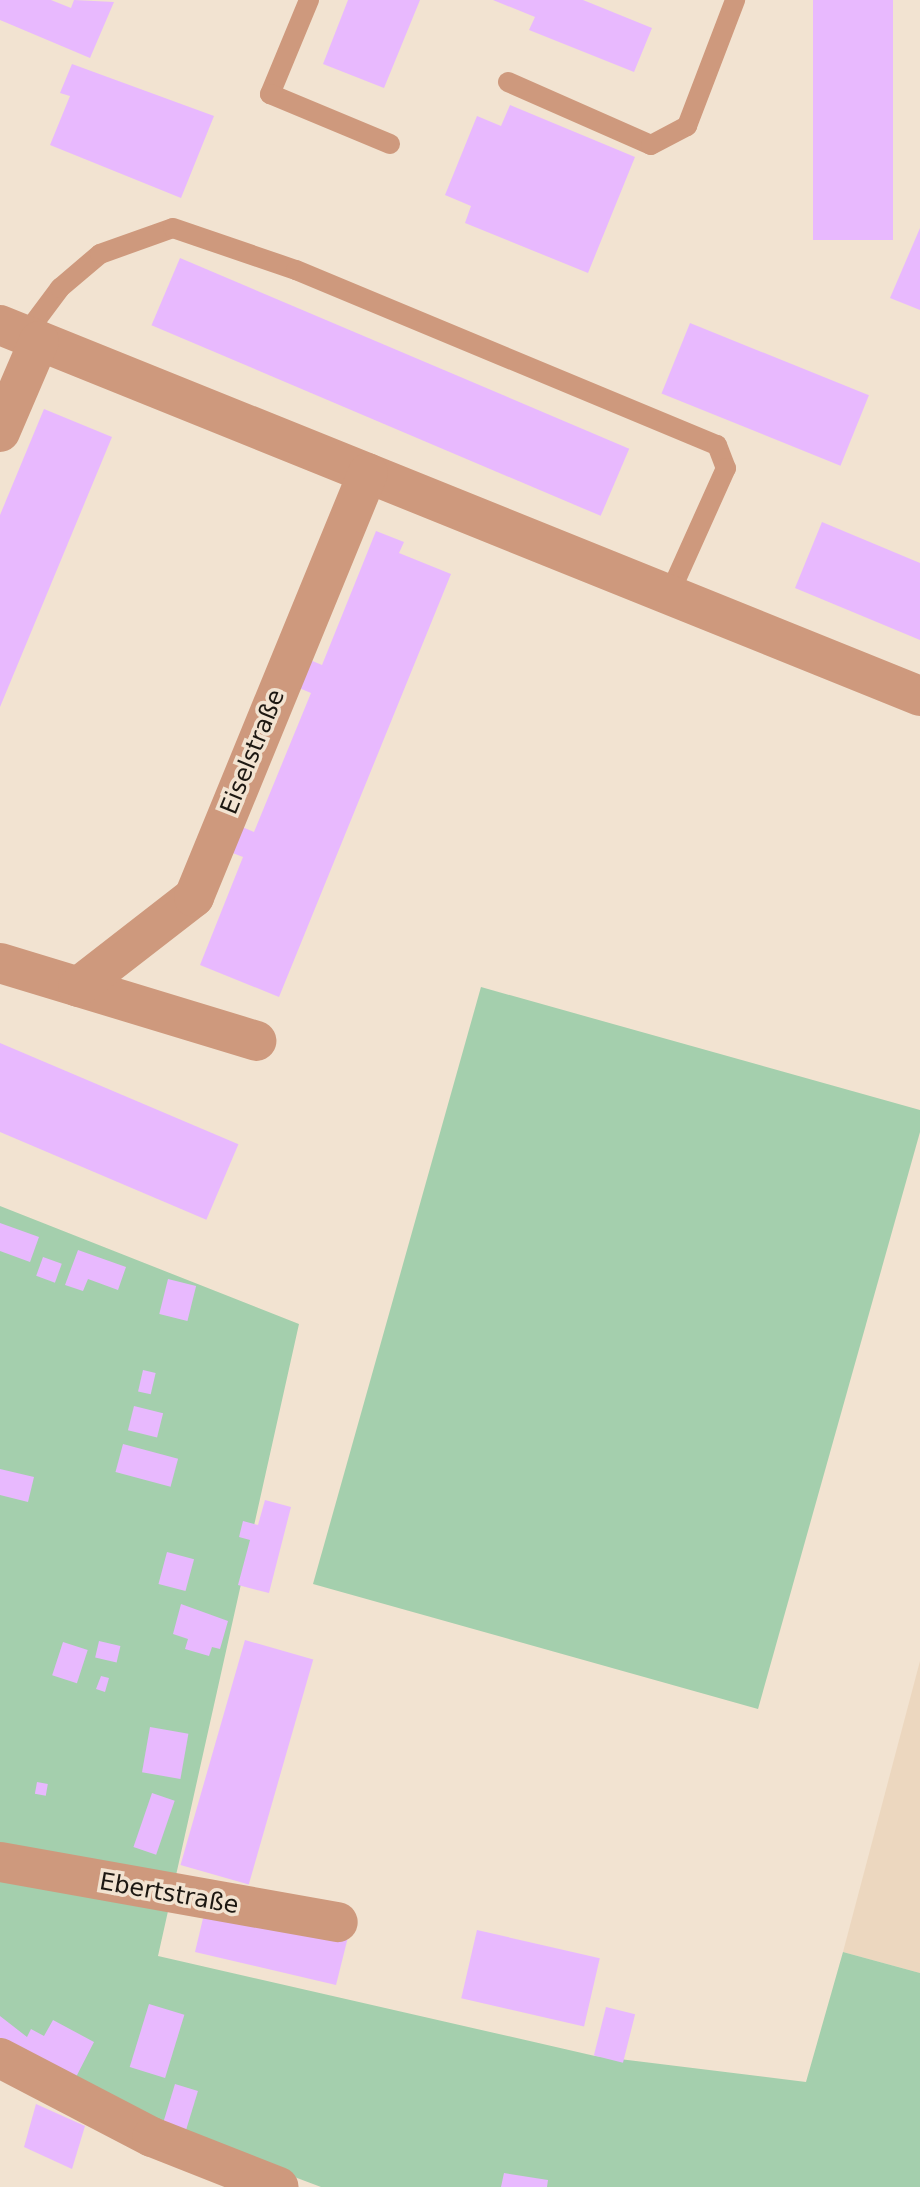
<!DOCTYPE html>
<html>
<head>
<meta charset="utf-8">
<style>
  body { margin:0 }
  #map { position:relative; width:920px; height:2187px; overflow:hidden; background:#f2e3d1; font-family:"DejaVu Sans",sans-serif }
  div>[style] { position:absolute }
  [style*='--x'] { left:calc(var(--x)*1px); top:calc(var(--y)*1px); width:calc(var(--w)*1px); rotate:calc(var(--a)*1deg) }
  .built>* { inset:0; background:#ecd7bf }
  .green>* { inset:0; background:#a4cfad }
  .building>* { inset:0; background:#e8b9fe; transform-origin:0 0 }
  .service>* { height:20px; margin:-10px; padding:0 10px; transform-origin:10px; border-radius:10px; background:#ce997d }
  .minor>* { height:40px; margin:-20px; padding:0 20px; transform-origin:20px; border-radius:20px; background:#ce997d }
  span { translate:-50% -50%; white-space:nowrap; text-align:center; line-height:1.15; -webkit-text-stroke:7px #f2e3d1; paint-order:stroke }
  .street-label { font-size:24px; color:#1c1711 }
</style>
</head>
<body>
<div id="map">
  <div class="built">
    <div style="clip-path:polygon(920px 1661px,920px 1973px,843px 1952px)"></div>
  </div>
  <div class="green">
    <div style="clip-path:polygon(481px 987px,920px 1110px,920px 1132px,758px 1709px,313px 1584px)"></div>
    <div style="clip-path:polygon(0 1206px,299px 1324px,158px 1956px,595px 2056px,806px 2082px,843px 1952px,920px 1973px,920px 2187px,321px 2187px,159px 2126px,0 2044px)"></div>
  </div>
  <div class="building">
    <div style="clip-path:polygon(0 0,51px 0,71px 8px,74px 0,114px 2px,90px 58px,0 20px)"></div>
    <div style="clip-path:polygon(348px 0,420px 0,384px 88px,323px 64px)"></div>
    <div style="clip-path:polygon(493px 0,583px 0,652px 28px,634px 72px,529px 30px,535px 17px)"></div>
    <div style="left:813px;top:0;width:80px;height:240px"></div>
    <div style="clip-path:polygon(72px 64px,214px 116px,181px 198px,50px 145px,70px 96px,60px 93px)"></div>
    <div style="clip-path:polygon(510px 105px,635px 157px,588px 273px,465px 223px,471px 206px,445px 195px,477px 116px,501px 126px)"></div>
    <div style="clip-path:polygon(920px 228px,920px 310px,890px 298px)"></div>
    <div style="left:180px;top:258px;width:488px;height:73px;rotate:23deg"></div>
    <div style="left:690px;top:323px;width:193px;height:76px;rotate:22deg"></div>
    <div style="clip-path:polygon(44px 409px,112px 437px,0 707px,0 515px)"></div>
    <div style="clip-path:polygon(822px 522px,920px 563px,920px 640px,795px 588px)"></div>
    <div style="clip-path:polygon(376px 531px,404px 542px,399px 553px,451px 574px,279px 997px,200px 965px,243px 857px,230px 852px,240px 826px,254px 832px,311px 693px,299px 688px,310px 660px,322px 665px)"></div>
    <div style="left:0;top:1043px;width:259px;height:82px;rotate:23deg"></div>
    <div style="clip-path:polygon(0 1223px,39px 1237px,30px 1262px,0 1251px)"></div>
    <div style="clip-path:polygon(78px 1250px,126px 1267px,118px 1290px,88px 1279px,83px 1291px,65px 1285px)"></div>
    <div style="left:43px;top:1257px;width:20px;height:20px;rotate:20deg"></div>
    <div style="left:168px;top:1279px;width:29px;height:36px;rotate:14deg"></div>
    <div style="left:143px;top:1370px;width:13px;height:22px;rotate:13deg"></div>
    <div style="left:134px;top:1406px;width:30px;height:25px;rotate:14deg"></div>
    <div style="left:123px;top:1444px;width:57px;height:29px;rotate:15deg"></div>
    <div style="clip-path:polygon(0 1469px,34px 1477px,28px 1502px,0 1495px)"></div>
    <div style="clip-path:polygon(265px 1500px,291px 1507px,269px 1593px,238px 1585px,250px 1540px,239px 1537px,243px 1521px,258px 1525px)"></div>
    <div style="left:167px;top:1552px;width:28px;height:33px;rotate:15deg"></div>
    <div style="clip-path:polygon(181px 1604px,228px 1621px,220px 1649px,212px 1647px,209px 1656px,185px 1649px,188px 1639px,173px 1634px)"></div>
    <div style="left:245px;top:1640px;width:71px;height:234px;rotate:16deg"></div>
    <div style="left:99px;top:1641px;width:22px;height:17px;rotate:13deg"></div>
    <div style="left:63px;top:1642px;width:26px;height:35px;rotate:18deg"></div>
    <div style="clip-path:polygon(101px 1676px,109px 1678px,105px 1692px,96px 1689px)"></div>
    <div style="left:150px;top:1727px;width:39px;height:46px;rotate:10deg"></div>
    <div style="left:37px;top:1782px;width:11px;height:12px;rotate:10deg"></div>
    <div style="left:152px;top:1793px;width:24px;height:57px;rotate:19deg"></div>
    <div style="clip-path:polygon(205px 1910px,349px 1933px,336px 1985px,195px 1952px)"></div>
    <div style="left:477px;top:1930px;width:126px;height:70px;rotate:13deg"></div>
    <div style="left:149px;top:2004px;width:37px;height:66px;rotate:17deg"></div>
    <div style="left:606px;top:2007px;width:30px;height:50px;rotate:14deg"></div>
    <div style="clip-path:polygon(0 2016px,27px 2037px,31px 2029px,44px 2036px,53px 2020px,94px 2042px,74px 2081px,0 2042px)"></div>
    <div style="left:175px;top:2084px;width:24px;height:42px;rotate:17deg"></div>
    <div style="clip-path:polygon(36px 2104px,85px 2126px,72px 2169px,24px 2147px)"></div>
    <div style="clip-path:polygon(504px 2173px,548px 2180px,547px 2187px,501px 2187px)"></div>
  </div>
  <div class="service">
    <div style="--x:309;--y:0;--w:102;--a:112.5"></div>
    <div style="--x:270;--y:94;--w:130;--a:22.6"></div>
    <div style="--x:508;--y:82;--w:156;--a:23.8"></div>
    <div style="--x:651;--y:145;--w:41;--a:-27.8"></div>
    <div style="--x:687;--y:126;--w:135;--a:-69.1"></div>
    <div style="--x:25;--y:335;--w:59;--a:-53.3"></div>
    <div style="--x:60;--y:288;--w:52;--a:-40.4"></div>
    <div style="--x:100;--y:254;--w:77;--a:-19.6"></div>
    <div style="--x:173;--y:228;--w:130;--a:18.9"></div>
    <div style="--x:296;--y:270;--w:456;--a:22.6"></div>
    <div style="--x:717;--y:445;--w:25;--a:69"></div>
    <div style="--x:726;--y:468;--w:139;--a:114.2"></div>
  </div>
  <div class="minor">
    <div style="--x:0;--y:325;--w:992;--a:21.96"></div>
    <div style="--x:0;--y:432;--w:99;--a:-66.8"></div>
    <div style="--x:0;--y:963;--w:268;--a:16.9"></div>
    <div style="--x:78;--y:987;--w:147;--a:-37.8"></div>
    <div style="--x:194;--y:897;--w:458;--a:-67.7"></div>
    <div style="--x:0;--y:1862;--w:343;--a:10.1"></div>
    <div style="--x:0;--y:2058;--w:171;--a:27.5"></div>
    <div style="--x:152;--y:2137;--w:136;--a:21.5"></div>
  </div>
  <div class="street-label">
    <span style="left:253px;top:752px;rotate:-68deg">Eiselstraße</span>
    <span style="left:169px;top:1894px;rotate:10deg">Ebertstraße</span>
  </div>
</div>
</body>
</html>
